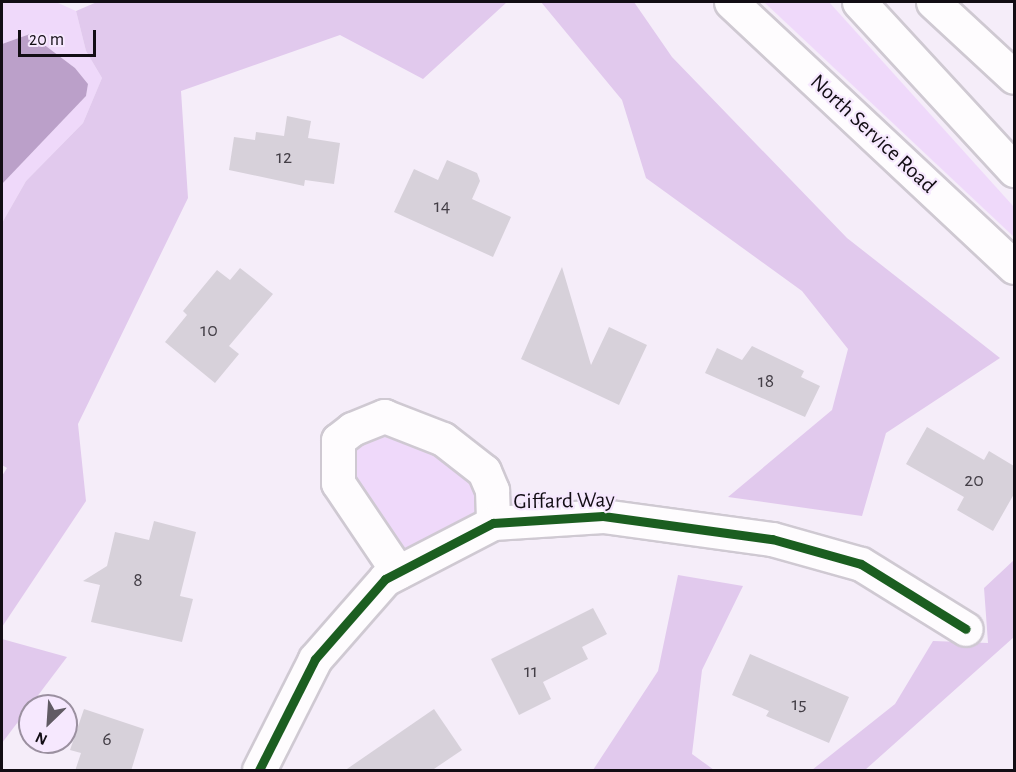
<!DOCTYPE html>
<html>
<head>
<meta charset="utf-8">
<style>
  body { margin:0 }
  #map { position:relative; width:1016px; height:772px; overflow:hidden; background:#f5edf9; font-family:"Alegreya Sans",sans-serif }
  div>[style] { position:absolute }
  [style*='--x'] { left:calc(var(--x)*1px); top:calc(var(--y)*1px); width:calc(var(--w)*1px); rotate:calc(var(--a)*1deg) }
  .green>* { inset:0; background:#efd9fa }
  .forest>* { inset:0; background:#e1c9ed }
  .water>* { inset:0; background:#bba0c9 }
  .building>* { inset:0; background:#d7d1da }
  .roads { filter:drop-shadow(2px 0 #cfc9d2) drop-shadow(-2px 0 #cfc9d2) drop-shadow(0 2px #cfc9d2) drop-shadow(0 -2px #cfc9d2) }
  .minor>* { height:33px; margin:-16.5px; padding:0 16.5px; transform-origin:16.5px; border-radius:16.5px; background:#fefcfe }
  .major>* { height:33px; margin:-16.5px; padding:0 16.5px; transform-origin:16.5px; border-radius:16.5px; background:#fefcfe }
  .highway>* { height:33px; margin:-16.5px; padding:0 16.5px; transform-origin:16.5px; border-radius:16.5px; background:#fefcfe }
  .cycleway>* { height:9px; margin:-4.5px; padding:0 4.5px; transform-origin:4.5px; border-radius:4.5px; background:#1b5e20 }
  span { translate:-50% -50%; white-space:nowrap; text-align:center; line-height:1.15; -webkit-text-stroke:4.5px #f6e8fe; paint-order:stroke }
  .number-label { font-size:20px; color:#433e46 }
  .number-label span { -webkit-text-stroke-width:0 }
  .street-label { font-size:22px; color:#120d14 }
  .frame { position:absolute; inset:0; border:3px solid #120d14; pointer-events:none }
  .north { position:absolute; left:18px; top:694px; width:60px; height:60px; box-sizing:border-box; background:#f6e8fe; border:2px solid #9b90a0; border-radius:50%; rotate:205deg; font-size:16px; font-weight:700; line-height:24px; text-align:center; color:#120d14 }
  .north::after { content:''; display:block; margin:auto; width:21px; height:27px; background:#615b64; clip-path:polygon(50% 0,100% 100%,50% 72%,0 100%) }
  .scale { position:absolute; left:18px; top:30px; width:78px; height:27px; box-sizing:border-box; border:3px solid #120d14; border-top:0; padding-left:8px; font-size:18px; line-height:21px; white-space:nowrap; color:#120d14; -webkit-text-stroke:4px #f6e8fe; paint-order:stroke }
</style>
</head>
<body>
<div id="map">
  <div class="green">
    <div style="clip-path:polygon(2px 2px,56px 2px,76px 11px,86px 51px,102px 78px,83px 123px,26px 181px,2px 223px,2px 184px,86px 96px,88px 84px,75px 68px,30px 34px,2px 44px)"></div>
    <div style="clip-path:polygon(764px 2px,829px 2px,1014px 207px,1014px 237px)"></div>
    <div style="clip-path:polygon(388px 427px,469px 467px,486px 518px,402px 555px,355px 481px,351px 453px,358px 440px)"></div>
  </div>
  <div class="forest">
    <div style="clip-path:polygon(97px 2px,507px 2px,423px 79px,340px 35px,181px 91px,188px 198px,78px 424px,86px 501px,2px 627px,2px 476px,7px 468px,2px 465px,2px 223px,26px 181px,83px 123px,102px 78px,86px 51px,76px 11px)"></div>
    <div style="clip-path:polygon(541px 2px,634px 2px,672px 57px,847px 238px,1000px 358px,886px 433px,862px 516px,728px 497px,832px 410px,848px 349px,802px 291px,646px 178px,622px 100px)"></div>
    <div style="clip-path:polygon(1014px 560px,1014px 637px,865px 770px,812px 770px,895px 704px,933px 641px,988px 643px,984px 588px)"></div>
    <div style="clip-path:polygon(678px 575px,743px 586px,702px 670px,692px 754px,714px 770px,593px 770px,658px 671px)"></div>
    <div style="clip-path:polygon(2px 639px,67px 657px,2px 743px)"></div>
  </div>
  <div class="water">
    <div style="clip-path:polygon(30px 34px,75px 68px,88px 84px,86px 96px,2px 184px,2px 44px)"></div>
  </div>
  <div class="building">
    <div style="clip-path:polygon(287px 116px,311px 121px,308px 138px,340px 143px,334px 184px,305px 180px,304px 186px,229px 170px,234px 137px,255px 140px,256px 132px,284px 136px)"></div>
    <div style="clip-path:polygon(447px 160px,477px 173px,480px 181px,472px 199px,511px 217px,493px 257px,394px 212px,414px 169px,438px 180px)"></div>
    <div style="clip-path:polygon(562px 267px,591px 365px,609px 327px,647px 345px,619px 405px,521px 359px)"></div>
    <div style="clip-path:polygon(240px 268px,273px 294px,229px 346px,239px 354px,215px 383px,165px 342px,187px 315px,183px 311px,217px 270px,230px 280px)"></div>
    <div style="clip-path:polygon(752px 346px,804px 371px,801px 377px,820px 386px,805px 417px,705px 373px,717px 348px,742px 360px)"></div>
    <div style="clip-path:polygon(927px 427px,984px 460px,989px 451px,1014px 466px,1014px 494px,993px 531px,957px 510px,964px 497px,906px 464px)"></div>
    <div style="clip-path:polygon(154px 521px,196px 532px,180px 596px,193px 599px,182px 642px,91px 622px,100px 585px,83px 581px,107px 566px,115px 532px,149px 540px)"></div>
    <div style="clip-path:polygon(593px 608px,607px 634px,582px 647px,588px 659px,543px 682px,551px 699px,519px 715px,491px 659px)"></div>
    <div style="clip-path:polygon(750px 654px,849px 697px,829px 743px,766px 716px,769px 711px,732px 695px)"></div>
    <div style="clip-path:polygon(84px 709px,144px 729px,131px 771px,75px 771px,81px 753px,70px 750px)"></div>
    <div style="clip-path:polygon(434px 709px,462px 750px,431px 771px,344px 771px)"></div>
  </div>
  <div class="roads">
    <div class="minor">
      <div style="--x:398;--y:572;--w:107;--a:-124"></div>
      <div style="--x:338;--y:483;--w:43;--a:-90"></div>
      <div style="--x:338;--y:440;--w:18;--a:-38"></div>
      <div style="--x:352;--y:429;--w:35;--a:-22"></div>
      <div style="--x:384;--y:416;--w:63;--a:21.3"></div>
      <div style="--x:443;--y:439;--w:52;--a:38"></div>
      <div style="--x:484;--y:471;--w:21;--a:67"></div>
      <div style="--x:492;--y:490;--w:33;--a:88"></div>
      <div style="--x:259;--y:770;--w:124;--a:-63.2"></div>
      <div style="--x:315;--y:659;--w:106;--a:-48.8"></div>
      <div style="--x:385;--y:579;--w:122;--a:-27.4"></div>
      <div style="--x:493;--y:523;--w:110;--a:-3.6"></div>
      <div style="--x:603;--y:516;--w:171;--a:7.8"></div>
      <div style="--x:772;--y:539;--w:92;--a:15.7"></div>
      <div style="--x:861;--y:564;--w:123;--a:31.8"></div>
    </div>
    <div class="major">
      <div style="--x:731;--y:2;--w:388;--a:43.1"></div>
    </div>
    <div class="highway">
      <div style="--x:859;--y:2;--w:229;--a:47.3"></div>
      <div style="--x:933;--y:2;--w:110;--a:42.8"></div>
    </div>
  </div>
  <div class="cycleway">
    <div style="--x:259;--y:770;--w:124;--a:-63.2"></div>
    <div style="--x:315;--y:659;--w:106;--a:-48.8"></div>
    <div style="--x:385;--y:579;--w:122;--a:-27.4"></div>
    <div style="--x:493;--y:523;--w:110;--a:-3.6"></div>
    <div style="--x:603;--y:516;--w:171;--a:7.8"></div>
    <div style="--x:772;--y:539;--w:92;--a:15.7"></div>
    <div style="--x:861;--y:564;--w:123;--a:31.8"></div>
  </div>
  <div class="number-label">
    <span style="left:284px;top:157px">12</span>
    <span style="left:442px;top:206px">14</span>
    <span style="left:209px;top:330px">10</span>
    <span style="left:766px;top:381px">18</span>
    <span style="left:974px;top:480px">20</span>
    <span style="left:138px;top:580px">8</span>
    <span style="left:531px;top:671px">11</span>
    <span style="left:799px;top:704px">15</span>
    <span style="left:107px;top:739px">6</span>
  </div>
  <div class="street-label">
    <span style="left:873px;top:134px;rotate:43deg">North Service Road</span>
    <span style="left:564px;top:501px;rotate:-1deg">Giffard Way</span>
  </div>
  <div class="frame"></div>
  <div class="north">N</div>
  <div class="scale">20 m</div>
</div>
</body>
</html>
